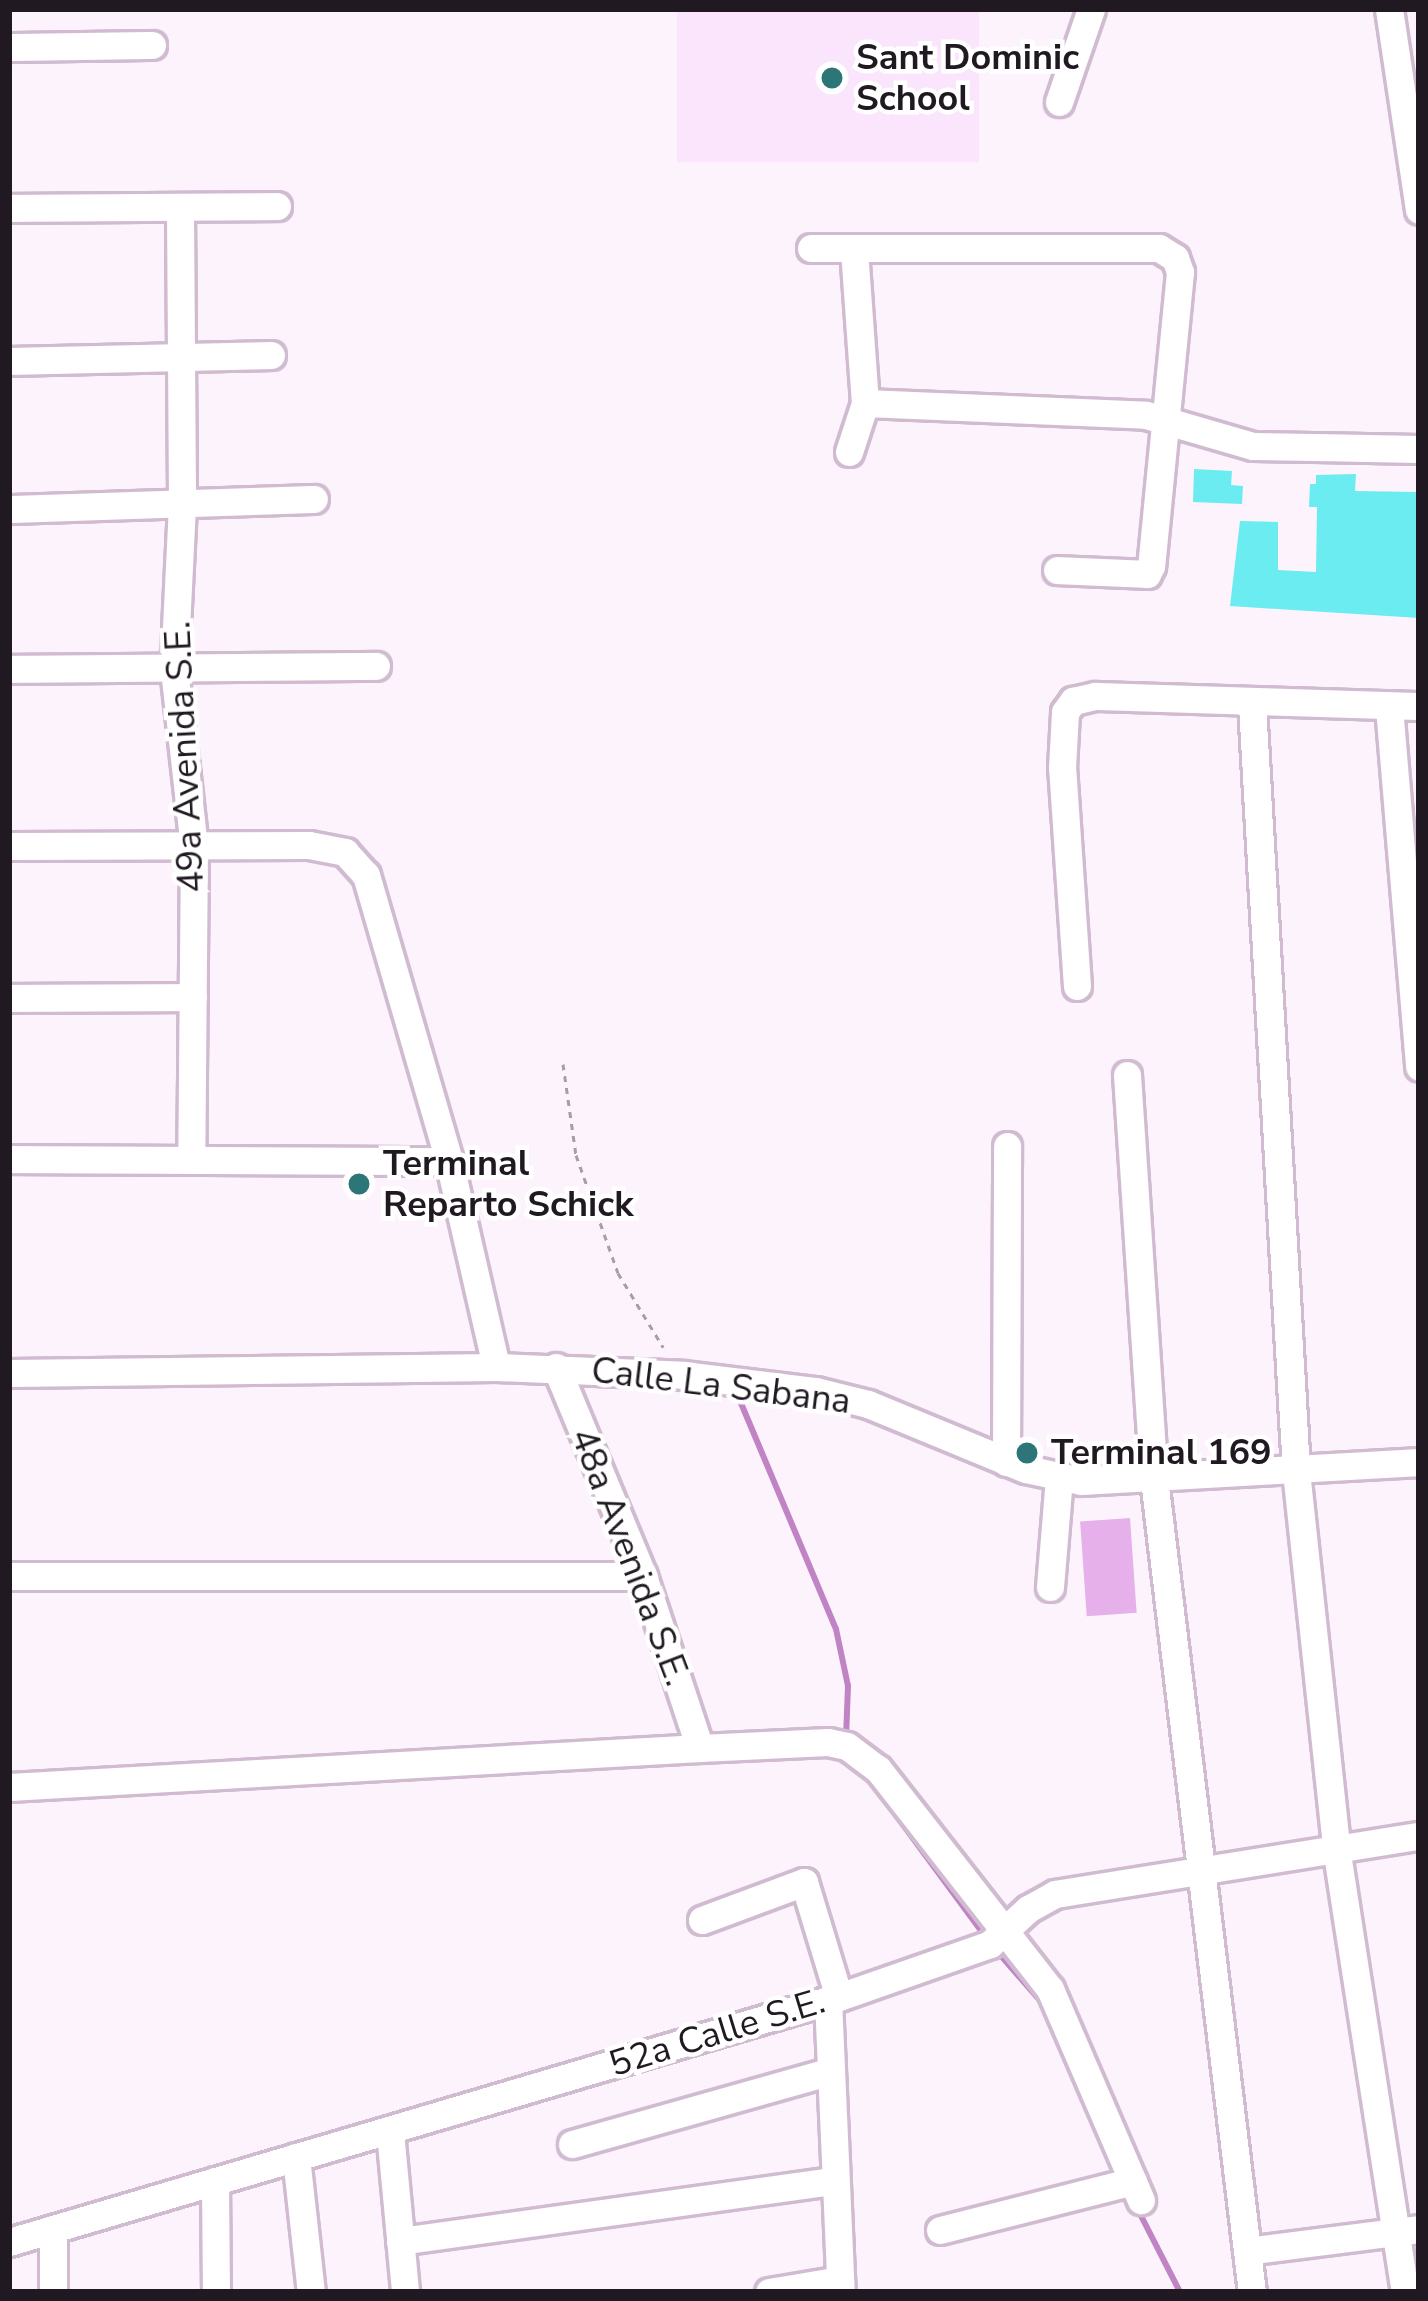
<!DOCTYPE html>
<html>
<head>
<meta charset="utf-8">
<style>
  body { margin:0 }
  #map { position:relative; width:1428px; height:2301px; overflow:hidden; background:#fcf3fc; font-family:"Nunito Sans",sans-serif }
  div>[style] { position:absolute }
  [style*='--x'] { left:calc(var(--x)*1px); top:calc(var(--y)*1px); width:calc(var(--w)*1px); rotate:calc(var(--a)*1deg) }
  .built>* { inset:0; background:#fbe5fd; transform-origin:0 0 }
  .green>* { inset:0; background:#e6b0eb; transform-origin:0 0 }
  .stream>* { height:6px; margin:-3px; padding:0 3px; transform-origin:3px; border-radius:3px; background:#c084c5 }
  .building>* { inset:0; background:#6aecf0 }
  .path>* { height:3px; margin-top:-1.5px; transform-origin:0; background:repeating-linear-gradient(90deg,#a69ea7 0 6px,transparent 0 12px) }
  .roads { filter:drop-shadow(3px 0 #d0bbd1) drop-shadow(-3px 0 #d0bbd1) drop-shadow(0 3px #d0bbd1) drop-shadow(0 -3px #d0bbd1) }
  .minor>* { height:27px; margin:-13.5px; padding:0 13.5px; transform-origin:13.5px; border-radius:13.5px; background:#fff }
  .dots>* { width:33px; height:33px; translate:-50% -50%; box-sizing:border-box; border:6px solid #fff; border-radius:50% }
  span { translate:-50% -50%; white-space:nowrap; text-align:center; line-height:1.15; -webkit-text-stroke:9px #fff; paint-order:stroke }
  .poi-label { font-size:36px; color:#201921; font-weight:700 }
  .left { translate:0 -50%; text-align:left }
  .street-label { font-size:36px; color:#201921 }
  .frame { position:absolute; inset:0; border:12px solid #201921; pointer-events:none }
</style>
</head>
<body>
<div id="map">
  <div class="built">
    <div style="left:677px;top:9px;width:302px;height:153px"></div>
  </div>
  <div class="green">
    <div style="left:1130px;top:1518px;width:95px;height:50px;rotate:86deg"></div>
  </div>
  <div class="stream">
    <div style="--x:738;--y:1396;--w:253;--a:67.2"></div>
    <div style="--x:836;--y:1629;--w:58;--a:78.1"></div>
    <div style="--x:848;--y:1686;--w:51;--a:92.2"></div>
    <div style="--x:878;--y:1791;--w:179;--a:53.6"></div>
    <div style="--x:996;--y:1950;--w:72;--a:49"></div>
    <div style="--x:1054;--y:2033;--w:89;--a:66"></div>
    <div style="--x:1136;--y:2206;--w:97;--a:62.9"></div>
  </div>
  <div class="building">
    <div style="clip-path:polygon(1194px 469px,1232px 471px,1231px 485px,1243px 486px,1242px 504px,1193px 502px)"></div>
    <div style="clip-path:polygon(1356px 474px,1355px 491px,1419px 492px,1419px 618px,1230px 606px,1240px 521px,1278px 522px,1278px 570px,1316px 572px,1317px 507px,1309px 507px,1310px 484px,1316px 484px,1316px 475px)"></div>
  </div>
  <div class="path">
    <div style="--x:563;--y:1064;--w:92;--a:81.9"></div>
    <div style="--x:576;--y:1155;--w:125;--a:70.4"></div>
    <div style="--x:618;--y:1273;--w:87;--a:58.7"></div>
  </div>
  <div class="roads">
    <div class="minor">
      <div style="--x:1389;--y:9;--w:203;--a:81.5"></div>
      <div style="--x:9;--y:47;--w:143;--a:-0.8"></div>
      <div style="--x:1059;--y:102;--w:98;--a:-71"></div>
      <div style="--x:9;--y:208;--w:268;--a:-0.4"></div>
      <div style="--x:180;--y:210;--w:295;--a:89.6"></div>
      <div style="--x:182;--y:505;--w:164;--a:92.8"></div>
      <div style="--x:174;--y:669;--w:178;--a:83.6"></div>
      <div style="--x:194;--y:846;--w:314;--a:90.5"></div>
      <div style="--x:811;--y:248;--w:348;--a:0"></div>
      <div style="--x:1159;--y:248;--w:19;--a:32"></div>
      <div style="--x:1175;--y:258;--w:15;--a:70"></div>
      <div style="--x:1180;--y:272;--w:295;--a:95.6"></div>
      <div style="--x:1151;--y:566;--w:9;--a:117"></div>
      <div style="--x:1147;--y:574;--w:90;--a:-177.5"></div>
      <div style="--x:9;--y:361;--w:262;--a:-1.3"></div>
      <div style="--x:865;--y:403;--w:281;--a:2.4"></div>
      <div style="--x:1146;--y:415;--w:111;--a:16.2"></div>
      <div style="--x:1253;--y:446;--w:166;--a:1"></div>
      <div style="--x:849;--y:452;--w:52;--a:-71.9"></div>
      <div style="--x:865;--y:403;--w:153;--a:-94.1"></div>
      <div style="--x:9;--y:509;--w:305;--a:-1.9"></div>
      <div style="--x:9;--y:669;--w:367;--a:-0.5"></div>
      <div style="--x:1252;--y:705;--w:767;--a:86.71"></div>
      <div style="--x:1296;--y:1471;--w:378;--a:83.9"></div>
      <div style="--x:1336;--y:1847;--w:450;--a:81.2"></div>
      <div style="--x:1389;--y:707;--w:361;--a:85.2"></div>
      <div style="--x:9;--y:846;--w:300;--a:-0.2"></div>
      <div style="--x:309;--y:845;--w:37;--a:11"></div>
      <div style="--x:345;--y:852;--w:31;--a:48"></div>
      <div style="--x:366;--y:875;--w:298;--a:73.8"></div>
      <div style="--x:449;--y:1161;--w:211;--a:77.1"></div>
      <div style="--x:1077;--y:986;--w:219;--a:-93.9"></div>
      <div style="--x:1062;--y:768;--w:56;--a:-86.9"></div>
      <div style="--x:1065;--y:712;--w:14;--a:-54"></div>
      <div style="--x:1073;--y:701;--w:23;--a:-13"></div>
      <div style="--x:1095;--y:696;--w:324;--a:1.8"></div>
      <div style="--x:9;--y:998;--w:184;--a:-0.3"></div>
      <div style="--x:1127;--y:1075;--w:405;--a:86.2"></div>
      <div style="--x:1154;--y:1479;--w:819;--a:83.13"></div>
      <div style="--x:9;--y:1159;--w:440;--a:0.3"></div>
      <div style="--x:556;--y:1367;--w:226;--a:67.4"></div>
      <div style="--x:643;--y:1576;--w:181;--a:71.7"></div>
      <div style="--x:9;--y:1373;--w:487;--a:-0.7"></div>
      <div style="--x:496;--y:1367;--w:187;--a:2.4"></div>
      <div style="--x:683;--y:1375;--w:134;--a:6.9"></div>
      <div style="--x:816;--y:1391;--w:54;--a:14"></div>
      <div style="--x:868;--y:1404;--w:171;--a:22.4"></div>
      <div style="--x:1026;--y:1469;--w:56;--a:12.3"></div>
      <div style="--x:1081;--y:1481;--w:339;--a:-3.2"></div>
      <div style="--x:1006;--y:1462;--w:316;--a:-89.8"></div>
      <div style="--x:9;--y:1576;--w:634;--a:0"></div>
      <div style="--x:1050;--y:1587;--w:110;--a:-85.3"></div>
      <div style="--x:9;--y:1787;--w:692;--a:-3.23"></div>
      <div style="--x:700;--y:1748;--w:128;--a:-2.7"></div>
      <div style="--x:828;--y:1742;--w:19;--a:12"></div>
      <div style="--x:847;--y:1746;--w:39;--a:37"></div>
      <div style="--x:878;--y:1769;--w:279;--a:52"></div>
      <div style="--x:1050;--y:1989;--w:230;--a:66.7"></div>
      <div style="--x:702;--y:1920;--w:109;--a:-20.4"></div>
      <div style="--x:804;--y:1882;--w:120;--a:73.1"></div>
      <div style="--x:828;--y:2000;--w:292;--a:87.5"></div>
      <div style="--x:390;--y:2132;--w:161;--a:84.6"></div>
      <div style="--x:572;--y:2144;--w:266;--a:-15.7"></div>
      <div style="--x:296;--y:2157;--w:136;--a:83.7"></div>
      <div style="--x:215;--y:2181;--w:111;--a:89.5"></div>
      <div style="--x:53;--y:2229;--w:63;--a:90"></div>
      <div style="--x:940;--y:2230;--w:199;--a:-14.2"></div>
      <div style="--x:400;--y:2241;--w:439;--a:-7.9"></div>
      <div style="--x:9;--y:2242;--w:865;--a:-16.45"></div>
      <div style="--x:839;--y:1997;--w:160;--a:-19.3"></div>
      <div style="--x:990;--y:1944;--w:52;--a:-42.6"></div>
      <div style="--x:1028;--y:1909;--w:31;--a:-29"></div>
      <div style="--x:1055;--y:1894;--w:369;--a:-9.1"></div>
      <div style="--x:1247;--y:2251;--w:173;--a:-7.3"></div>
      <div style="--x:769;--y:2292;--w:72;--a:-9.6"></div>
    </div>
  </div>
  <div class="dots">
    <div style="left:832px;top:78px;background:#2c7678"></div>
    <div style="left:359px;top:1184px;background:#2c7678"></div>
    <div style="left:1027px;top:1453px;background:#2c7678"></div>
  </div>
  <div class="poi-label">
    <span class="left" style="left:856px;top:78px">Sant Dominic<br>School</span>
    <span class="left" style="left:383px;top:1184px">Terminal<br>Reparto Schick</span>
    <span class="left" style="left:1051px;top:1453px">Terminal 169</span>
  </div>
  <div class="street-label">
    <span style="left:185px;top:757px;rotate:-93deg">49a Avenida S.E.</span>
    <span style="left:721px;top:1386px;rotate:7deg">Calle La Sabana</span>
    <span style="left:630px;top:1557px;rotate:69deg">48a Avenida S.E.</span>
    <span style="left:717px;top:2033px;rotate:-17deg">52a Calle S.E.</span>
  </div>
  <div class="frame"></div>
</div>
</body>
</html>
